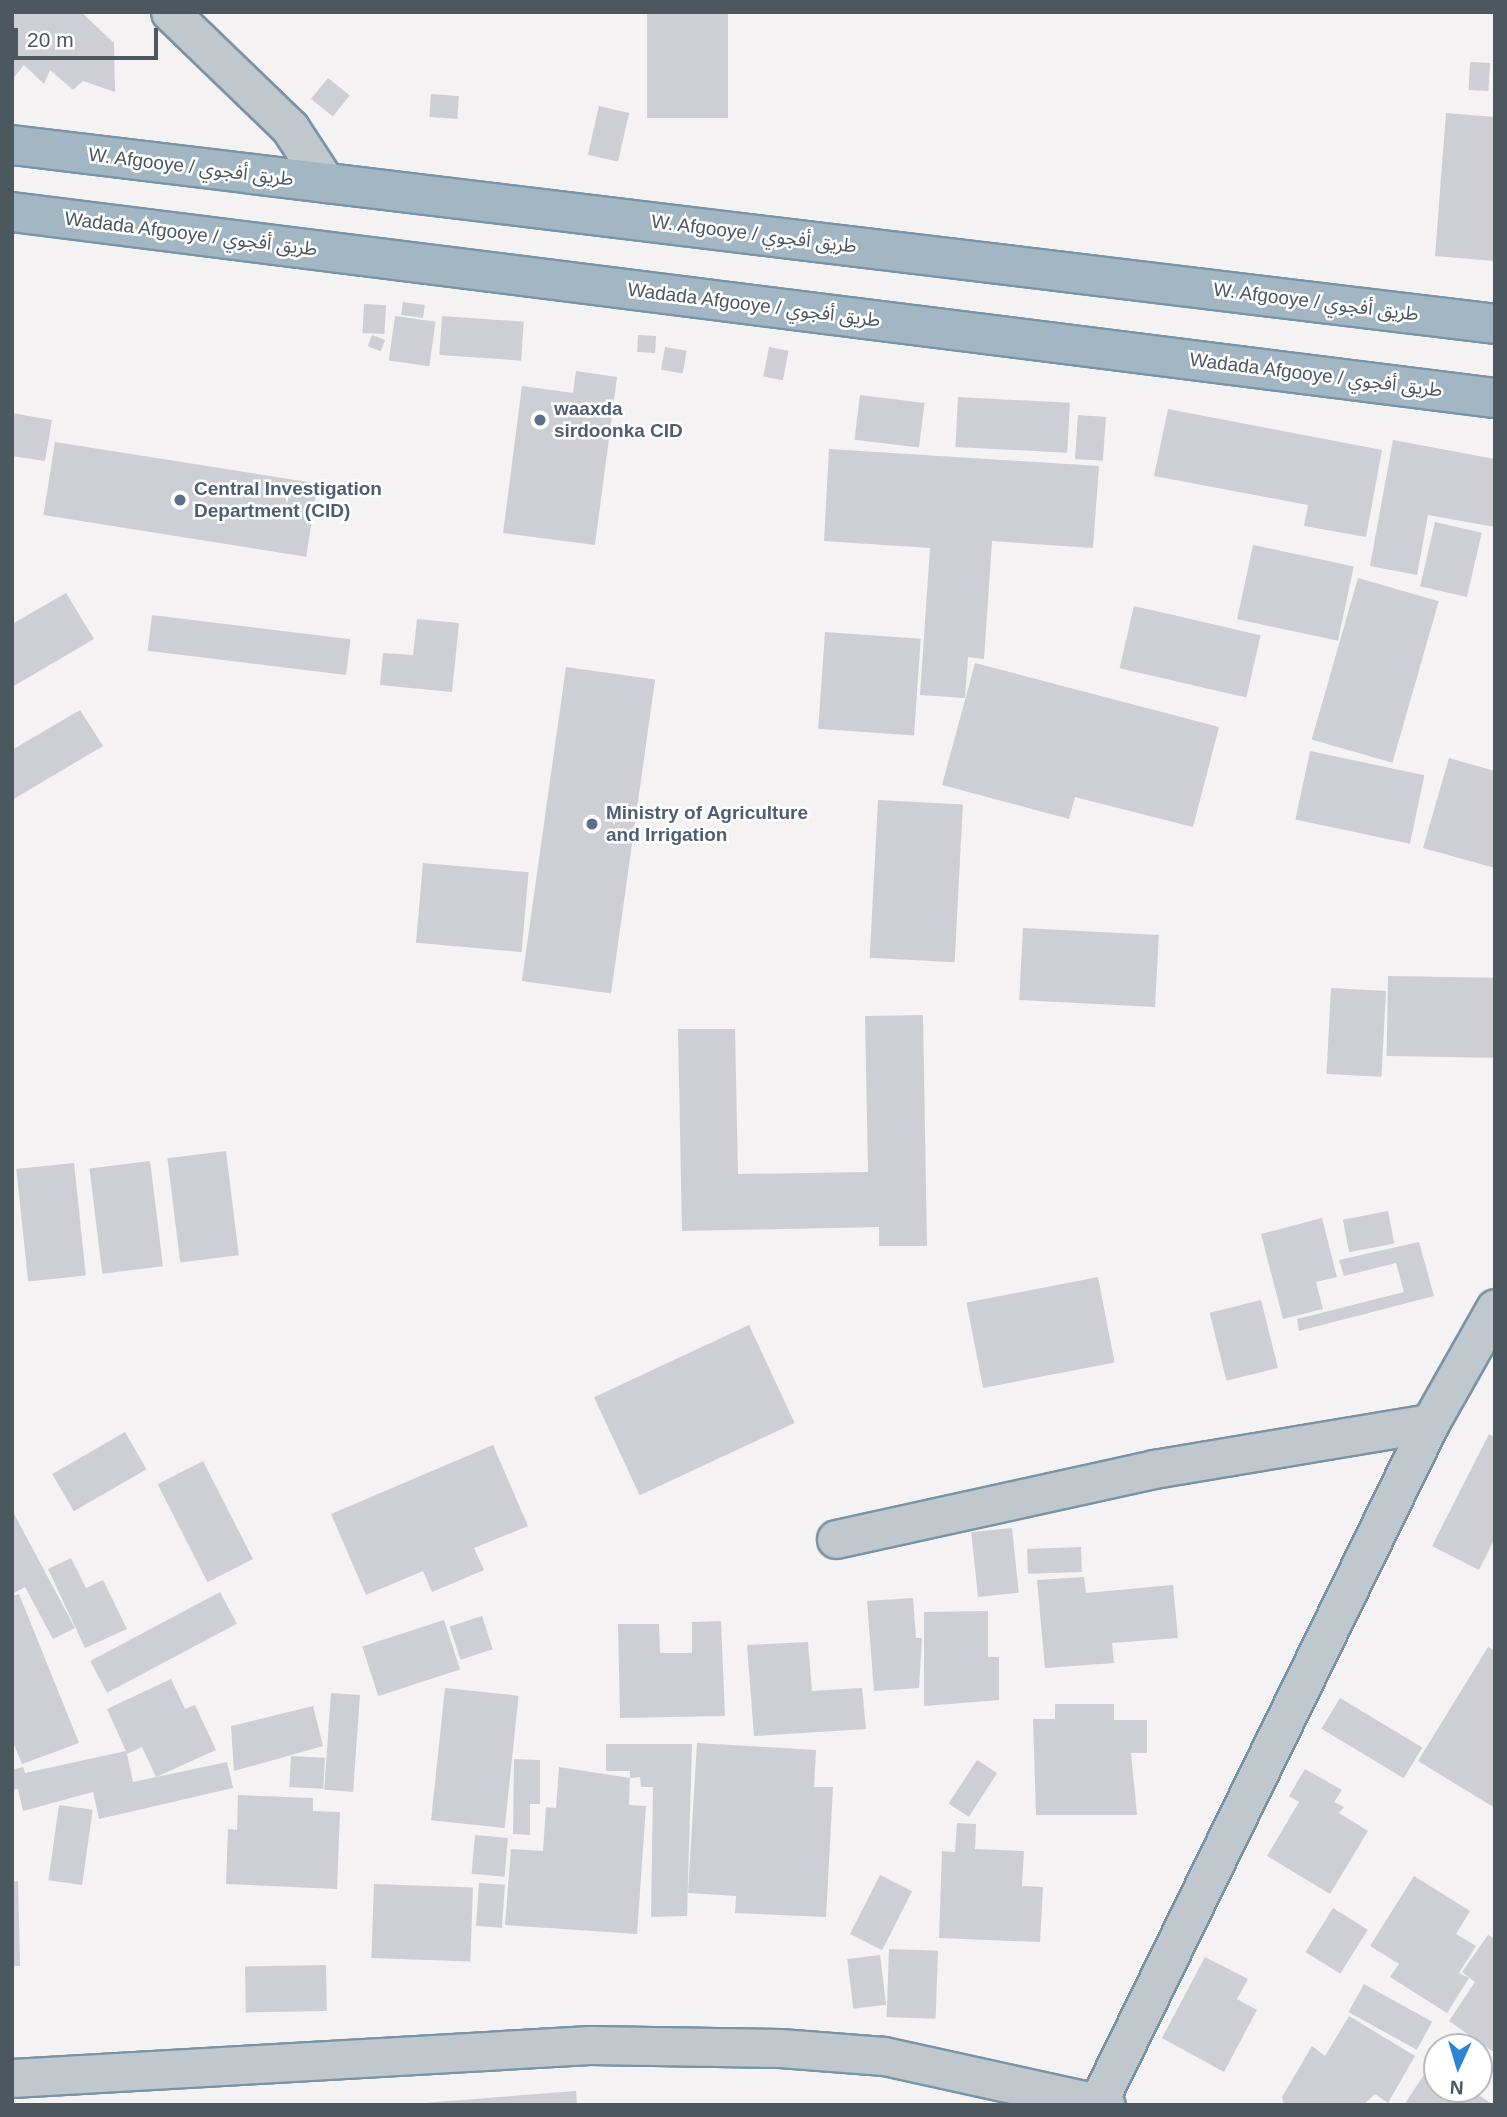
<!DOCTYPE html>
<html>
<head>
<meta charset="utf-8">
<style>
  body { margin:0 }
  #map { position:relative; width:1507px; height:2117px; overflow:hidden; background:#f4f2f3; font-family:Arial,"Noto Sans Arabic",sans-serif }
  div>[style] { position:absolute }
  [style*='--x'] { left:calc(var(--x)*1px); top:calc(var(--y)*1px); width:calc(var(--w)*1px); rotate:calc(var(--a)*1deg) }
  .building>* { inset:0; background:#cdcfd4; transform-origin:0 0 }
  .roads { filter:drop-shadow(2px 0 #7a94a7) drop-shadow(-2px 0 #7a94a7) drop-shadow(0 2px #7a94a7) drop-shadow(0 -2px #7a94a7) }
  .minor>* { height:37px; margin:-18.5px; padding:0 18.5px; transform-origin:18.5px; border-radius:18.5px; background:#c0c7cd }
  .trunk>* { height:38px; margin:-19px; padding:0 19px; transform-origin:19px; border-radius:19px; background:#a2b6c4 }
  .dots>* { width:19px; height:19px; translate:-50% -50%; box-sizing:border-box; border:4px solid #fff; border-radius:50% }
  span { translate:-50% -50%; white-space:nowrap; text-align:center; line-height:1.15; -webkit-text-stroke:5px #fff; paint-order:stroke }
  .street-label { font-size:19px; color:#4c575e }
  .service-label { font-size:19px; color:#4e5e75; font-weight:700 }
  .left { translate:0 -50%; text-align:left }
  .frame { position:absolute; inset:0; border:14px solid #4c575e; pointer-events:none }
  .north { position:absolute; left:1423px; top:2033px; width:70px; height:70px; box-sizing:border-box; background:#fff; border:2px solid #b7bcbf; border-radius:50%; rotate:184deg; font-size:19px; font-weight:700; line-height:28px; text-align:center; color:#4c575e }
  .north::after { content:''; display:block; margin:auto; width:24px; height:32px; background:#2c84d5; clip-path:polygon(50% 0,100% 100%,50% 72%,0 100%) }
  .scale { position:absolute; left:14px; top:28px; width:144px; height:32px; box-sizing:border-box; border:4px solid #4c575e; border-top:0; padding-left:9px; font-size:21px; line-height:24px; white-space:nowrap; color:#4c575e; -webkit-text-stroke:5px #fff; paint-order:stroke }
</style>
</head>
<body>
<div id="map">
  <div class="building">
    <div style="clip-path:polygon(12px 12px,81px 12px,114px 43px,115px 92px,83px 81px,73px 90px,50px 70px,44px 84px,24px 65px,12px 80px)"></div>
    <div style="left:647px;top:12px;width:81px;height:106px"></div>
    <div style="left:1470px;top:62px;width:20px;height:28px;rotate:3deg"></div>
    <div style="left:328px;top:78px;width:28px;height:27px;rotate:39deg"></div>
    <div style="left:431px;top:94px;width:28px;height:23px;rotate:4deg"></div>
    <div style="left:599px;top:106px;width:31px;height:50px;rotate:13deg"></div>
    <div style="clip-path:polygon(1446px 113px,1495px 117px,1495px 261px,1435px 256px)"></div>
    <div style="left:403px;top:302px;width:22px;height:13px;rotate:8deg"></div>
    <div style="left:364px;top:304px;width:22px;height:29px;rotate:3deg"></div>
    <div style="left:395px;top:316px;width:41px;height:45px;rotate:8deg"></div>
    <div style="left:442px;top:316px;width:82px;height:39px;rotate:4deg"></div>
    <div style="left:372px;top:335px;width:14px;height:12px;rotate:21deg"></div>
    <div style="left:638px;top:335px;width:18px;height:17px;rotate:3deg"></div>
    <div style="left:665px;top:347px;width:22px;height:23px;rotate:10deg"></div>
    <div style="left:769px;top:347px;width:20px;height:30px;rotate:11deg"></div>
    <div style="clip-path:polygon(576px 371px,617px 377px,595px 545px,503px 533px,522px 386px,573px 393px)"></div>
    <div style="left:860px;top:395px;width:65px;height:45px;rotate:7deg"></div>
    <div style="left:958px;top:397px;width:112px;height:50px;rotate:3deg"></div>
    <div style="clip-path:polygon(1168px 409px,1382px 450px,1366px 537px,1304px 526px,1308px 505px,1154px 476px)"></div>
    <div style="clip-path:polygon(12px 413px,52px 420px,45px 461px,12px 456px)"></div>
    <div style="left:1078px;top:415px;width:28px;height:44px;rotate:4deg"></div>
    <div style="clip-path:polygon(1393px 440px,1495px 459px,1495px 527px,1428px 515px,1417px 575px,1370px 566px)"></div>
    <div style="left:55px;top:442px;width:266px;height:74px;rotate:9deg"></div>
    <div style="clip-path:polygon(829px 449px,1099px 466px,1093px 548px,992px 541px,984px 659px,968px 657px,965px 698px,920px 695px,930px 548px,824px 541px)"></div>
    <div style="left:1435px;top:522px;width:48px;height:66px;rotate:13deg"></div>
    <div style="left:1253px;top:545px;width:103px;height:76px;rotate:12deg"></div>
    <div style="left:1358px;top:578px;width:84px;height:168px;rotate:16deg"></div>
    <div style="clip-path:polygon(66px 593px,94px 639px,12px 687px,12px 624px)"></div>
    <div style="left:1134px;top:606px;width:130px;height:64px;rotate:13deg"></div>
    <div style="left:152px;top:615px;width:200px;height:36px;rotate:7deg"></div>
    <div style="clip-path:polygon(417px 619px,459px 623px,452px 692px,380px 685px,383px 653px,413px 655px)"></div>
    <div style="left:825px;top:632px;width:96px;height:97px;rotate:4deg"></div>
    <div style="clip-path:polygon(975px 663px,1219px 727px,1193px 827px,1075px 797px,1069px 819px,942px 785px)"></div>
    <div style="left:566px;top:667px;width:90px;height:317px;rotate:8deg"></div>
    <div style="clip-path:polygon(80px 710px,103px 746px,12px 800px,12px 750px)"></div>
    <div style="left:1310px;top:751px;width:117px;height:70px;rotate:12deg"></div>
    <div style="clip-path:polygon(1449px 758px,1495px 771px,1495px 868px,1423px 848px)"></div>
    <div style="left:878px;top:800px;width:85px;height:158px;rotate:3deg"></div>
    <div style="left:423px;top:863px;width:106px;height:80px;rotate:5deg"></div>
    <div style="left:1023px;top:928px;width:136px;height:72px;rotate:3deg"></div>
    <div style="left:1388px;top:976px;width:107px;height:80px;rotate:1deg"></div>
    <div style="left:1331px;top:988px;width:55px;height:86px;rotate:3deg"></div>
    <div style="clip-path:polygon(923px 1015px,927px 1246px,879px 1246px,879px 1227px,682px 1231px,678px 1029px,735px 1029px,738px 1174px,868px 1172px,865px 1016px)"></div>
    <div style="left:226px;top:1151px;width:105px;height:59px;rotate:83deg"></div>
    <div style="left:150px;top:1161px;width:106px;height:61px;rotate:83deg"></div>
    <div style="left:74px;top:1163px;width:113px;height:58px;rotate:84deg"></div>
    <div style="left:1388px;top:1211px;width:33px;height:46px;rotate:79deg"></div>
    <div style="clip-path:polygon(1322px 1218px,1337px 1277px,1316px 1282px,1323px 1309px,1283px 1319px,1261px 1234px)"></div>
    <div style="clip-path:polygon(1419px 1242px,1434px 1296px,1299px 1331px,1297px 1319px,1404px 1292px,1396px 1263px,1344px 1276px,1339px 1260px)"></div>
    <div style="left:1098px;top:1277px;width:87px;height:134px;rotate:79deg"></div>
    <div style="left:1261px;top:1300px;width:70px;height:53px;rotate:76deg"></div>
    <div style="left:749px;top:1325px;width:108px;height:171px;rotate:65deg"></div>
    <div style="left:125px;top:1432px;width:43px;height:84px;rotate:60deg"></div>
    <div style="clip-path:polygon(1489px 1434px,1495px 1437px,1495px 1538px,1479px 1570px,1432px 1546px)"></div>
    <div style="clip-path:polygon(493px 1445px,528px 1526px,474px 1548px,484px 1570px,432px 1592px,423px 1571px,366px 1595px,331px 1514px)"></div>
    <div style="left:203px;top:1461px;width:110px;height:51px;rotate:63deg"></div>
    <div style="clip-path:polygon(12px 1510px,75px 1628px,53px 1639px,25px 1587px,12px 1594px)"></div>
    <div style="left:1012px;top:1528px;width:65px;height:41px;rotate:84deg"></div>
    <div style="left:1081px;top:1547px;width:25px;height:54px;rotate:88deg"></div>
    <div style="clip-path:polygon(71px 1558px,86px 1588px,103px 1580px,127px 1629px,85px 1648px,48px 1569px)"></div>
    <div style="clip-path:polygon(1084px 1577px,1086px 1593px,1173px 1585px,1178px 1638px,1112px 1643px,1114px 1663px,1045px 1668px,1037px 1580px)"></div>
    <div style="left:220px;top:1592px;width:36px;height:147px;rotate:62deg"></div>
    <div style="clip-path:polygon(19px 1594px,79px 1743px,22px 1764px,12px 1740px,12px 1596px)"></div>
    <div style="clip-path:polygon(913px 1598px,916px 1638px,922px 1638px,919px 1688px,874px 1691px,867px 1601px)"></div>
    <div style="clip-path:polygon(988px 1611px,988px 1657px,999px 1657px,999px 1700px,924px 1706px,924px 1612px)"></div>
    <div style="left:482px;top:1616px;width:35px;height:34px;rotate:72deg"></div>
    <div style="left:444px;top:1620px;width:52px;height:86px;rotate:72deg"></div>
    <div style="clip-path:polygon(721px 1621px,725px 1716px,620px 1718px,618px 1624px,659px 1624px,660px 1653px,692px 1653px,692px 1622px)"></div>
    <div style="clip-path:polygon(808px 1642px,812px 1691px,862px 1688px,866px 1729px,754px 1736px,747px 1645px)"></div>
    <div style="clip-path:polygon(1488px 1647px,1495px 1651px,1495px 1808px,1418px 1761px)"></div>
    <div style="clip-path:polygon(171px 1679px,185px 1709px,195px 1705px,216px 1750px,156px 1777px,142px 1747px,127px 1754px,133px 1782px,227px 1762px,233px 1788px,99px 1819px,93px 1792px,23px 1811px,18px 1789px,12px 1790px,12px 1770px,23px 1767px,25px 1773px,126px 1751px,107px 1709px)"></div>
    <div style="left:445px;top:1688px;width:74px;height:133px;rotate:6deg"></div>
    <div style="left:331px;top:1693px;width:29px;height:97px;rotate:4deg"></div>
    <div style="left:1340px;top:1698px;width:96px;height:36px;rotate:31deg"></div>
    <div style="clip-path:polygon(1055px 1704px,1114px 1704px,1114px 1720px,1147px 1720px,1147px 1753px,1131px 1753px,1137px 1815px,1036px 1815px,1033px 1719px,1055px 1719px)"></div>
    <div style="clip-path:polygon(313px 1706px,323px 1746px,234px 1771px,231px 1726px)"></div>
    <div style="clip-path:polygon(697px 1743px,816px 1750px,814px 1787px,833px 1787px,826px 1917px,735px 1913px,736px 1896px,688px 1893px)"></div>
    <div style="clip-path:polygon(606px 1744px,692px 1744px,687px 1916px,651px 1917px,653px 1787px,641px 1787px,640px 1777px,630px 1778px,629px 1805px,646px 1806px,637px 1934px,505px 1925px,511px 1849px,543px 1851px,546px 1807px,556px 1808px,559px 1767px,630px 1778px,630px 1771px,606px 1771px)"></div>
    <div style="left:291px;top:1756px;width:34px;height:31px;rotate:3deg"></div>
    <div style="clip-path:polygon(514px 1759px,540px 1760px,540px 1804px,530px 1804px,530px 1835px,513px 1834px)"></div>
    <div style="left:977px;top:1760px;width:24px;height:52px;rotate:33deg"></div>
    <div style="clip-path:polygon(1305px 1769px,1342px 1790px,1334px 1802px,1344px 1807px,1339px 1813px,1368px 1831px,1330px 1894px,1267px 1856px,1299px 1802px,1289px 1796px)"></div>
    <div style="clip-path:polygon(238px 1795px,313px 1798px,313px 1811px,340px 1812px,337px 1889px,226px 1884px,228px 1829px,237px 1830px)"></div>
    <div style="left:59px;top:1805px;width:34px;height:76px;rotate:8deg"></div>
    <div style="clip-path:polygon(957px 1823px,976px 1824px,975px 1849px,1024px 1851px,1022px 1886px,1043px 1887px,1040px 1942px,939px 1938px,942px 1851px,955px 1852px)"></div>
    <div style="left:475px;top:1835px;width:33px;height:39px;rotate:5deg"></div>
    <div style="left:880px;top:1875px;width:36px;height:66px;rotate:27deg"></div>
    <div style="clip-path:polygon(1414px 1876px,1470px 1911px,1456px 1934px,1476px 1946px,1459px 1973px,1469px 1978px,1447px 2013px,1390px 1977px,1399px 1964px,1370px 1946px)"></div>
    <div style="clip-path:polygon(18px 1881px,20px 1966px,12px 1966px,12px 1882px)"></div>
    <div style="left:479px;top:1883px;width:26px;height:43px;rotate:4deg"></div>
    <div style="left:374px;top:1884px;width:99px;height:74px;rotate:2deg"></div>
    <div style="left:1333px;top:1908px;width:41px;height:52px;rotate:32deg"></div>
    <div style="clip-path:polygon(1488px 1935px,1495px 1939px,1495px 2053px,1449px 2021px,1475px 1982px,1462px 1972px)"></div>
    <div style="left:889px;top:1949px;width:49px;height:68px;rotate:2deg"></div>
    <div style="left:880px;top:1955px;width:50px;height:33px;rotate:83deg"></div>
    <div style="clip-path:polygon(1205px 1957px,1248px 1979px,1237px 1999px,1257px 2010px,1224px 2072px,1162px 2038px)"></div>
    <div style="left:326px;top:1965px;width:46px;height:81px;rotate:89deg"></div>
    <div style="left:1364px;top:1984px;width:78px;height:32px;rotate:29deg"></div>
    <div style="clip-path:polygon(1349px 2016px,1415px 2056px,1388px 2103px,1375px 2094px,1363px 2105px,1284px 2105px,1282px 2097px,1312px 2046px,1325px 2056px)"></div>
    <div style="clip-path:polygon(1431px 2064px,1437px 2068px,1437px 2089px,1469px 2089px,1494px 2105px,1404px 2105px)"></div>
    <div style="clip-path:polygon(576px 2091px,577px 2105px,424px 2105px,424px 2103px)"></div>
  </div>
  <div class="roads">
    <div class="minor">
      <div style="--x:170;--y:12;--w:167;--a:44"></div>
      <div style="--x:290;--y:128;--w:66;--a:56.8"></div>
      <div style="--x:836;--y:1539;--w:326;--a:-12.4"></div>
      <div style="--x:1154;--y:1469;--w:280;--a:-9.5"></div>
      <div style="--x:12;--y:2078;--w:578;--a:-3.27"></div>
      <div style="--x:589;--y:2045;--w:191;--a:0.9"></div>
      <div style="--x:780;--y:2048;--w:104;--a:4.4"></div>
      <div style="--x:884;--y:2056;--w:227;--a:12.4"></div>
      <div style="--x:1099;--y:2100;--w:754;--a:-63.94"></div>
      <div style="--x:1430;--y:1423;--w:132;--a:-60.5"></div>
    </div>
    <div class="trunk">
      <div style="--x:12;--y:145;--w:1494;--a:6.88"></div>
      <div style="--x:12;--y:212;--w:1495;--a:7.15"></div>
    </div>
  </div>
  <div class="dots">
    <div style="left:540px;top:420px;background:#5c6f8a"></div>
    <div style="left:180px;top:500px;background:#5c6f8a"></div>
    <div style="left:592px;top:824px;background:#5c6f8a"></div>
  </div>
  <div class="street-label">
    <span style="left:191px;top:167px;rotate:7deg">W. Afgooye / طريق أفجوي</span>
    <span style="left:191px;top:234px;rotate:7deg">Wadada Afgooye / طريق أفجوي</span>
    <span style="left:754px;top:234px;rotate:7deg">W. Afgooye / طريق أفجوي</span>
    <span style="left:1316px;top:302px;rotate:7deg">W. Afgooye / طريق أفجوي</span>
    <span style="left:754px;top:305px;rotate:7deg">Wadada Afgooye / طريق أفجوي</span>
    <span style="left:1316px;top:375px;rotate:7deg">Wadada Afgooye / طريق أفجوي</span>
  </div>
  <div class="service-label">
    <span class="left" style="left:554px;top:420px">waaxda<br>sirdoonka CID</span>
    <span class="left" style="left:194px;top:500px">Central Investigation<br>Department (CID)</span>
    <span class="left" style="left:606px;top:824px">Ministry of Agriculture<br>and Irrigation</span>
  </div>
  <div class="frame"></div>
  <div class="north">N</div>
  <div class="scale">20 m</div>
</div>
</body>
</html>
